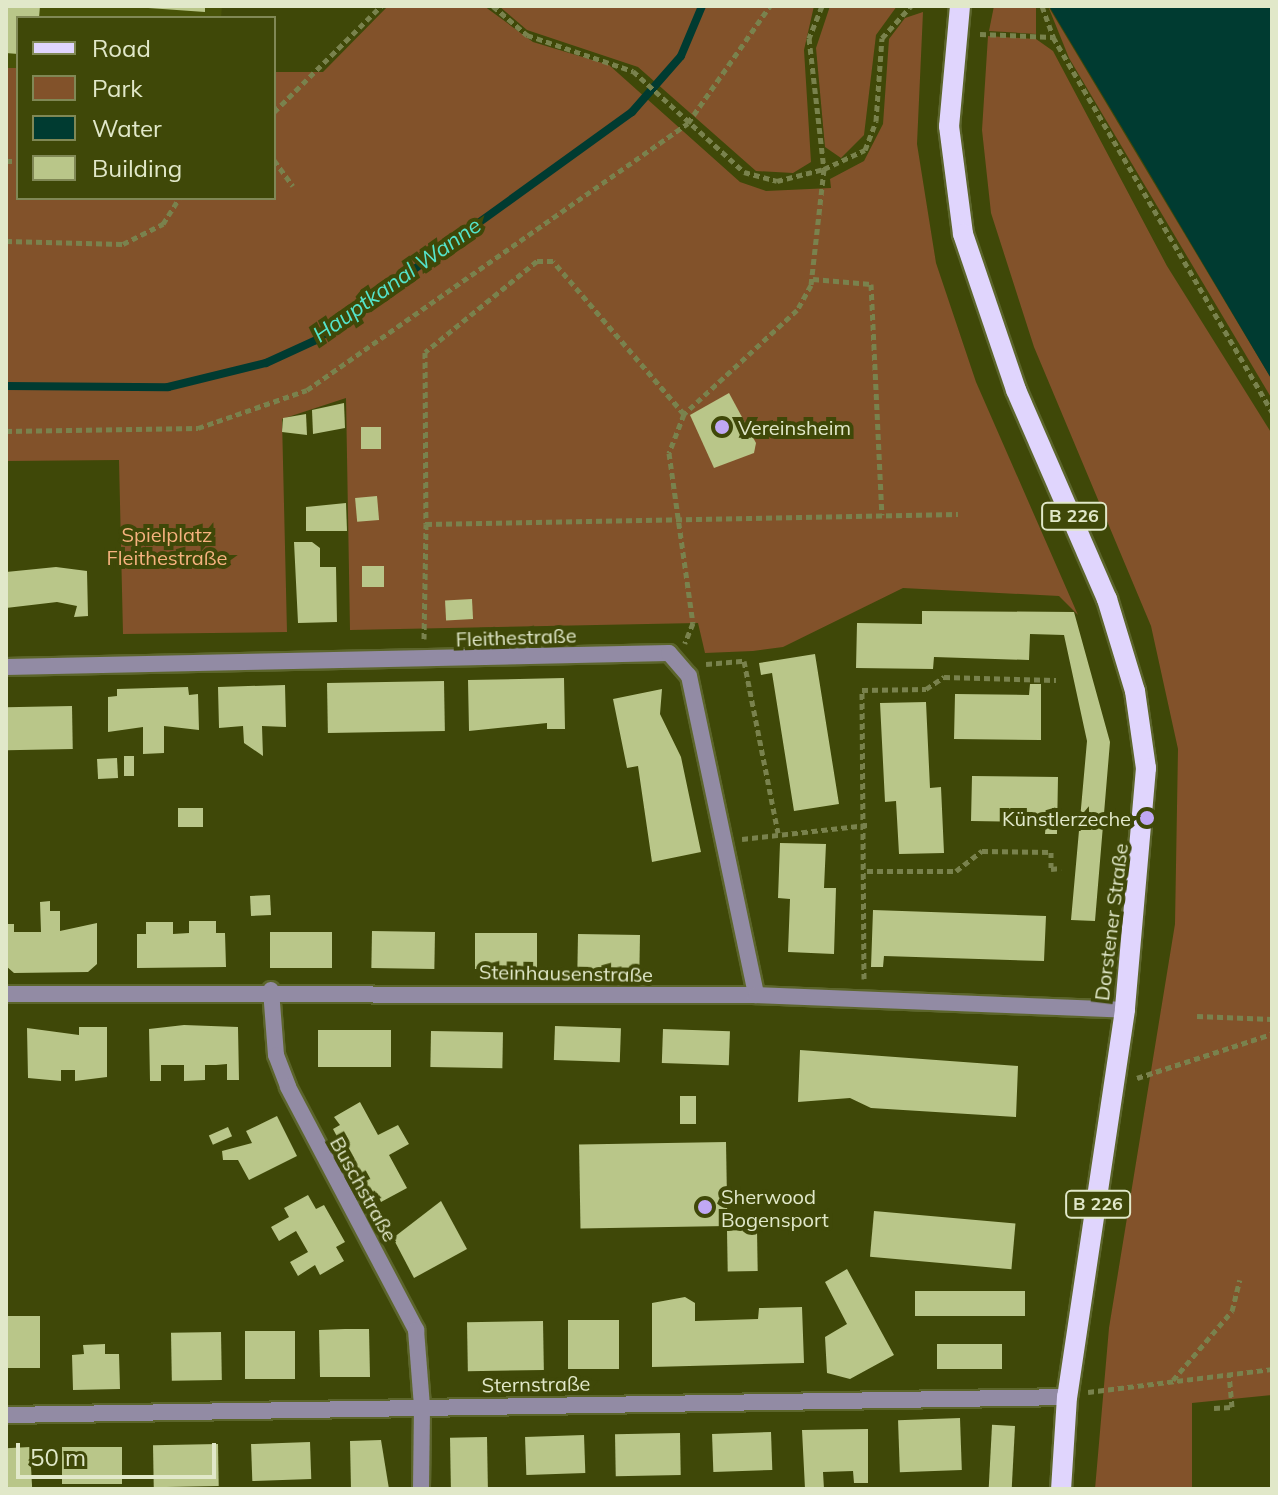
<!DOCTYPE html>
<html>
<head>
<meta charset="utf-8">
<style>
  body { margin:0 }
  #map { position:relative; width:1278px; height:1495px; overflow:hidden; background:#3f4808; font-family:Mulish,sans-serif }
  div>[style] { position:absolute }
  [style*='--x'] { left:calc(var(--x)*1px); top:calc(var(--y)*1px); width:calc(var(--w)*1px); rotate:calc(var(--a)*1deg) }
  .built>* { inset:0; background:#485308 }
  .green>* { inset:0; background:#82522a }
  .water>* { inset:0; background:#003b31 }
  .stream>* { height:8px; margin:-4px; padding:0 4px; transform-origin:4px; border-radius:4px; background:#003b31 }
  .building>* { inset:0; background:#b9c689; transform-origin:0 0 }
  .path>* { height:5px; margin-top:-2.5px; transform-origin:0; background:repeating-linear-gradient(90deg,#79824d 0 6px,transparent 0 10px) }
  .roads { filter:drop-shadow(2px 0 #5c652b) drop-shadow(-2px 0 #5c652b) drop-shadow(0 2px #5c652b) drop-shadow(0 -2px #5c652b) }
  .service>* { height:16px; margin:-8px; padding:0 8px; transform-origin:8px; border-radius:8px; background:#928ba4 }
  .minor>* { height:16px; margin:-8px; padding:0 8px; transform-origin:8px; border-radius:8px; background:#928ba4 }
  .primary>* { height:20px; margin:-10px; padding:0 10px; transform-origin:10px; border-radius:10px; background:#e0d5fd }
  .dots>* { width:22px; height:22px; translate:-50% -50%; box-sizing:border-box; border:4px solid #3f4808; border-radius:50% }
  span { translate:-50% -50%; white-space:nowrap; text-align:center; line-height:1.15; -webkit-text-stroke:8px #3f4808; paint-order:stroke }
  .shield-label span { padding:2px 6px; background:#3f4808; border:2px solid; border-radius:6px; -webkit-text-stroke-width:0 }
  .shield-label { font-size:18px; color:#e1e8c9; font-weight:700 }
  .poi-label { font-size:20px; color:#e1e8c9 }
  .left { translate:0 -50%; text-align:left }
  .right { translate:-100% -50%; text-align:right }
  .park-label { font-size:20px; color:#f6b27f }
  .street-label { font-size:20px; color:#e1e8c9 }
  .water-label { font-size:22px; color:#54e4ca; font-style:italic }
  .frame { position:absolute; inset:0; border:8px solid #e1e8c9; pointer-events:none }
  .legend { position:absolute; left:16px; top:16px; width:260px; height:184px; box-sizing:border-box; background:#3f4808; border:2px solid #808855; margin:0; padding:10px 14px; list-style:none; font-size:24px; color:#e1e8c9 }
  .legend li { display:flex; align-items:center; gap:16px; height:40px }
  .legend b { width:40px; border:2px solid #808855 }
  .scale { position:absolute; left:16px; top:1443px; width:200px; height:36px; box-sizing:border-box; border:4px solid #e1e8c9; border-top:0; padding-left:10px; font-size:24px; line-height:28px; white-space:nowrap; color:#e1e8c9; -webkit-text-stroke:6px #3f4808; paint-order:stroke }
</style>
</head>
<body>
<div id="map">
  <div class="built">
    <div style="clip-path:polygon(6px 6px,222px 6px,221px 18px,18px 18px,18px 68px,6px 68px)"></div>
  </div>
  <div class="green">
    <div style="clip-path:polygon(388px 6px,484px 6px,533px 42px,609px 65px,740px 182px,766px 191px,831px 188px,830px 179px,864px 161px,883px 124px,889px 39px,905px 18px,923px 12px,917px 144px,936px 263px,976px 382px,1078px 615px,1059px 596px,903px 588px,783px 647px,753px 651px,705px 653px,698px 623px,350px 630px,346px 398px,282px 419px,287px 632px,123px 634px,119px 460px,6px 461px,6px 68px,18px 68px,18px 198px,274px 198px,274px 72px,323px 72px)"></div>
    <div style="clip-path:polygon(499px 6px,814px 6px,804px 50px,811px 162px,793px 173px,756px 171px,638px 67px,527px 30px)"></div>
    <div style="clip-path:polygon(830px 6px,897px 6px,876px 35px,864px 135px,841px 158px,825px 147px,816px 48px)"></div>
    <div style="clip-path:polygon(994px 6px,1036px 6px,1036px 34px,989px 31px)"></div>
    <div style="clip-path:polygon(1048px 6px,1272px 380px,1272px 399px,1069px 58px)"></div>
    <div style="clip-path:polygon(988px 36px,1036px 39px,1053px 51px,1167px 266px,1272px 434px,1272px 1395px,1192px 1403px,1192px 1489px,1095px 1489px,1109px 1328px,1175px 924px,1178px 749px,1151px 626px,1034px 347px,991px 213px,982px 130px)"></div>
  </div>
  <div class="water">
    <div style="clip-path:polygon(1049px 6px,1272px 6px,1272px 380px,1141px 159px)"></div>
  </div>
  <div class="stream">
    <div style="--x:6;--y:386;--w:162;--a:0.4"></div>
    <div style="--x:168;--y:387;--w:101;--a:-13.8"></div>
    <div style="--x:266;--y:363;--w:55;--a:-24.7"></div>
    <div style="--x:316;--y:340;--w:390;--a:-35.8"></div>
    <div style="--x:632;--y:112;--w:74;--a:-48.8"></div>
    <div style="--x:681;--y:56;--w:54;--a:-67.2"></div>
  </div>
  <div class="building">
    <div style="clip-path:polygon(6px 6px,40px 6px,39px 18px,18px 18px,18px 54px,6px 53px)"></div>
    <div style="clip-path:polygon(120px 6px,205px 6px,205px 12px)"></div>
    <div style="clip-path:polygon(729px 393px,756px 443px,754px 453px,714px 468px,690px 415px)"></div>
    <div style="clip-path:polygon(344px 403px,345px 428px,313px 434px,312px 410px)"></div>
    <div style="clip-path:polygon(306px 414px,307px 435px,282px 432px,283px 418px)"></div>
    <div style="left:361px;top:427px;width:20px;height:22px"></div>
    <div style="left:377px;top:496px;width:24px;height:22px;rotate:85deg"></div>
    <div style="clip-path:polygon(346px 503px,347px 531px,306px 531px,306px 507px)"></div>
    <div style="clip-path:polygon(294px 542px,312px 542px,320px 548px,320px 567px,336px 567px,337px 622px,298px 623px)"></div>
    <div style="left:362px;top:566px;width:22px;height:21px"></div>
    <div style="clip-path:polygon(56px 567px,87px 571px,88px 616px,74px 617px,77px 606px,57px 602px,6px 608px,6px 618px,6px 572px)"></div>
    <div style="left:472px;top:599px;width:20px;height:27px;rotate:87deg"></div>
    <div style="clip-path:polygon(922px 611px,1074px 612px,1110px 742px,1095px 921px,1071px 920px,1087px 741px,1064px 635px,1030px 634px,1029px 660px,934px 657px,933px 669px,856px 668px,857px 623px,922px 624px)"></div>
    <div style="clip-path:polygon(815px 654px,839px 804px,794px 811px,772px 673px,761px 675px,759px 663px)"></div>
    <div style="clip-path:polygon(564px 678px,565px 729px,547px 729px,547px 723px,469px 731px,468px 680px)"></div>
    <div style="left:444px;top:681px;width:50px;height:117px;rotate:89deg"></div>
    <div style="clip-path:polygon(1030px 684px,1041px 684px,1041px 740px,954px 739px,955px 694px,1029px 695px)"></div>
    <div style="clip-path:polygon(285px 685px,286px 727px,262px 726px,263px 756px,244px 743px,243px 726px,219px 728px,218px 687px)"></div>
    <div style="clip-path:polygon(188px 687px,189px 695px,198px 694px,199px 730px,164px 726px,164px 753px,143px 754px,143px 727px,108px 732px,108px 697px,117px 696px,117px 689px)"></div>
    <div style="clip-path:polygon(662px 689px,660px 714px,681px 757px,701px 852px,652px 862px,638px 766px,627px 768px,613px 699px)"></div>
    <div style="clip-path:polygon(926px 702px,930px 788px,941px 787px,944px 853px,899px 854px,896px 801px,885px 802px,880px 703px)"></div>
    <div style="left:72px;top:706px;width:43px;height:66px;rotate:89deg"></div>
    <div style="left:124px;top:756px;width:10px;height:20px"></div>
    <div style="left:117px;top:758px;width:20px;height:20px;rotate:87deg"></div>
    <div style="clip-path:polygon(972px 776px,1058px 777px,1057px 834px,1045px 834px,1046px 822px,971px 821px)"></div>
    <div style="left:203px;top:808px;width:19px;height:25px;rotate:90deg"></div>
    <div style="clip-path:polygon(780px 843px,826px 844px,824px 888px,836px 888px,834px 954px,788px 952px,790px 899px,778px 898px)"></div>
    <div style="left:270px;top:895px;width:20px;height:20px;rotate:87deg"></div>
    <div style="clip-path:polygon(50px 901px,50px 911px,60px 911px,60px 931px,97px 923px,97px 964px,88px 972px,14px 973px,6px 966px,6px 924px,14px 924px,14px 932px,41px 932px,40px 902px)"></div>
    <div style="clip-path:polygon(873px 910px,1046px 916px,1044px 961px,884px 956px,883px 967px,871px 967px)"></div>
    <div style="clip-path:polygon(189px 921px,216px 921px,216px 933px,225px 933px,226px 967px,137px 968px,137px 934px,146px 934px,146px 922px,173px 922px,173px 934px,189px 933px)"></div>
    <div style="left:372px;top:931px;width:63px;height:37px;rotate:1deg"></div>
    <div style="left:270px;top:932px;width:62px;height:36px"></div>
    <div style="left:475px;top:933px;width:62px;height:36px"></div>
    <div style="left:578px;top:934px;width:62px;height:36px;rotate:1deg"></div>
    <div style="clip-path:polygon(184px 1025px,238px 1027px,239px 1080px,227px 1080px,227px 1064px,216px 1065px,205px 1065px,205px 1080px,184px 1081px,184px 1065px,161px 1065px,161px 1081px,150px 1081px,149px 1029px)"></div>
    <div style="left:555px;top:1026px;width:66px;height:34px;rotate:2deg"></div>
    <div style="clip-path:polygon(79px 1027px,107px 1027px,107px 1077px,75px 1081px,75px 1070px,61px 1070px,61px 1081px,28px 1078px,27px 1028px,79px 1035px)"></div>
    <div style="left:663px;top:1029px;width:67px;height:34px;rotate:2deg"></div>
    <div style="left:318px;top:1030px;width:73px;height:37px"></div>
    <div style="left:431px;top:1031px;width:72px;height:36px;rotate:1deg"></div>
    <div style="clip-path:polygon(800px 1050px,1018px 1066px,1016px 1117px,871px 1108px,850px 1098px,798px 1102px)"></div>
    <div style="left:680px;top:1096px;width:16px;height:28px"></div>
    <div style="clip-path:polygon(360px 1102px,378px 1135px,398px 1125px,409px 1144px,389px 1155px,407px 1188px,381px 1202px,377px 1193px,369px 1197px,333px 1129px,340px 1125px,334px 1117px)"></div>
    <div style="clip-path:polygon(277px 1116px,297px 1156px,249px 1180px,238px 1160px,223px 1160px,222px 1151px,252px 1143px,246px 1131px)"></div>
    <div style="left:228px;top:1127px;width:10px;height:21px;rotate:66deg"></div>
    <div style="left:726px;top:1142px;width:84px;height:147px;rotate:89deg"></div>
    <div style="clip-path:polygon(308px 1195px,316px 1209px,324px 1205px,345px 1242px,336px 1247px,344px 1261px,320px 1275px,315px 1265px,298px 1276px,290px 1262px,308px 1252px,296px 1231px,279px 1241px,271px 1227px,289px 1217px,284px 1208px)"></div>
    <div style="clip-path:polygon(441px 1201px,467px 1249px,414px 1278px,393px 1238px)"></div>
    <div style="left:874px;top:1211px;width:142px;height:46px;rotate:5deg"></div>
    <div style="left:757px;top:1230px;width:41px;height:30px;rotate:89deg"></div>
    <div style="clip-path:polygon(847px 1269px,894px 1355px,850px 1379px,827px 1373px,825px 1337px,847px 1324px,825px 1282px)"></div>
    <div style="left:1025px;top:1291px;width:25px;height:110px;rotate:90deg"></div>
    <div style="clip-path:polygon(685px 1297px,695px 1303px,695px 1321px,758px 1319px,759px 1308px,802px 1307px,804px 1363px,652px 1367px,652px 1303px)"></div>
    <div style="left:6px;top:1316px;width:34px;height:52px"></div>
    <div style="left:568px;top:1320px;width:51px;height:49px"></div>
    <div style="left:543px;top:1321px;width:49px;height:76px;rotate:89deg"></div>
    <div style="clip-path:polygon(345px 1329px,369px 1329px,370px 1377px,320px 1377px,319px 1330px)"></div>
    <div style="left:245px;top:1331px;width:50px;height:48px"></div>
    <div style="left:221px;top:1332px;width:48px;height:50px;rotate:89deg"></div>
    <div style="clip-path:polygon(105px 1344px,105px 1354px,119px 1354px,120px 1389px,73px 1390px,72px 1355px,84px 1354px,83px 1345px)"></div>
    <div style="left:1002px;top:1344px;width:25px;height:65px;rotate:90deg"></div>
    <div style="left:960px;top:1418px;width:52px;height:62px;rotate:88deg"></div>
    <div style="left:1015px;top:1426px;width:63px;height:23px;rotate:93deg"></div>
    <div style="clip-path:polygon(868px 1429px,868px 1483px,854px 1483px,853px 1471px,823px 1472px,824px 1489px,805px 1489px,802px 1430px)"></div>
    <div style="left:771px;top:1432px;width:38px;height:59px;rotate:88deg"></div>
    <div style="left:680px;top:1433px;width:42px;height:65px;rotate:89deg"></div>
    <div style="left:584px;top:1435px;width:38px;height:59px;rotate:88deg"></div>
    <div style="left:487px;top:1437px;width:52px;height:37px;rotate:89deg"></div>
    <div style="clip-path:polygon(381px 1440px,389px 1489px,351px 1489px,350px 1441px)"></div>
    <div style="left:310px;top:1442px;width:37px;height:59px;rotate:88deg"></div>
    <div style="left:218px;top:1444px;width:42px;height:65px;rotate:89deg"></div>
    <div style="left:30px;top:1447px;width:42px;height:24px;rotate:87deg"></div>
    <div style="left:122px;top:1447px;width:37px;height:60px;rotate:90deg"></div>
  </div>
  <div class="path">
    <div style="--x:493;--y:6;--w:45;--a:40.5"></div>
    <div style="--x:527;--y:35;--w:112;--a:18.8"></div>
    <div style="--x:633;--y:71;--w:150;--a:42.3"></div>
    <div style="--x:744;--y:172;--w:34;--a:15"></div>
    <div style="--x:777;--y:181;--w:49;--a:-14.3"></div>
    <div style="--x:824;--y:169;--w:117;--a:96.4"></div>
    <div style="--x:811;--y:285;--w:29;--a:119"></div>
    <div style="--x:797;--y:310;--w:154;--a:137.4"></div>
    <div style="--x:684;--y:414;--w:42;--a:111"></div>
    <div style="--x:669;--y:453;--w:172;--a:82"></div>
    <div style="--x:693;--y:623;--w:22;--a:112"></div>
    <div style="--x:822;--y:6;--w:35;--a:112"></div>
    <div style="--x:809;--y:38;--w:132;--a:83.5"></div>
    <div style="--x:824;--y:169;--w:45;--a:-24.9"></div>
    <div style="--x:865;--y:150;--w:31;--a:-69"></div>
    <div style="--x:876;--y:121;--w:83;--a:-85.9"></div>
    <div style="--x:882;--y:38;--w:43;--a:-47.8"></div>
    <div style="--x:1042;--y:6;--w:33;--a:70"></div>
    <div style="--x:1053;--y:37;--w:434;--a:59.7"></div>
    <div style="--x:980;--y:34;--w:73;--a:2.4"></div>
    <div style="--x:274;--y:112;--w:151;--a:-44.7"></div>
    <div style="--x:274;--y:160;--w:32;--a:54"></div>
    <div style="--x:6;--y:161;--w:12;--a:0"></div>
    <div style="--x:6;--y:241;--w:117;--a:1.5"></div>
    <div style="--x:123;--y:244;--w:45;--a:-26.6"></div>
    <div style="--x:163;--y:224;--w:31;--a:-58"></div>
    <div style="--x:813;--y:279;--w:58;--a:4.9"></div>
    <div style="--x:871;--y:284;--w:231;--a:87.3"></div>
    <div style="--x:684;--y:414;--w:201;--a:-130.6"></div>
    <div style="--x:553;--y:261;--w:16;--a:180"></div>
    <div style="--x:537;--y:261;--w:144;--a:140.9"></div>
    <div style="--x:425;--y:352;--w:172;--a:89.7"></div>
    <div style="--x:426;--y:524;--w:532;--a:-1.08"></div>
    <div style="--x:6;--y:431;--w:192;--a:-0.9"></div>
    <div style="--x:198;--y:428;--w:115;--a:-19.2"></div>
    <div style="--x:307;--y:390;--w:465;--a:-35"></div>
    <div style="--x:688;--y:123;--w:143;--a:-55"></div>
    <div style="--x:424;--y:639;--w:115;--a:-89"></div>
    <div style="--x:706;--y:664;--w:38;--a:-5"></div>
    <div style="--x:744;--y:661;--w:175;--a:78.8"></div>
    <div style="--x:742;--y:839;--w:126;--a:-6.4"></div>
    <div style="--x:867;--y:871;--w:89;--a:0"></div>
    <div style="--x:956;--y:871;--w:33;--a:-38"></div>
    <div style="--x:982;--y:851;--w:69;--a:0.8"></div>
    <div style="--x:1051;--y:852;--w:17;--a:90"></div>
    <div style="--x:1051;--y:869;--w:10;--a:-6"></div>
    <div style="--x:864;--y:979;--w:289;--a:-90.4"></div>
    <div style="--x:862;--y:690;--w:64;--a:-0.9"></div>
    <div style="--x:926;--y:689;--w:22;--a:-34"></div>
    <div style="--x:944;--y:677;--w:112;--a:1.5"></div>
    <div style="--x:1197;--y:1016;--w:75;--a:2.3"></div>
    <div style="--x:1137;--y:1078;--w:142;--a:-18.1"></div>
    <div style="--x:1173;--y:1380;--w:91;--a:-49.5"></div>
    <div style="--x:1232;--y:1311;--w:32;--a:-76"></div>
    <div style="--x:1088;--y:1392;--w:185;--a:-7.1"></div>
    <div style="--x:1214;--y:1408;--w:18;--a:-3"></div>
    <div style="--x:1232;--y:1407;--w:33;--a:-95"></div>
  </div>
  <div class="roads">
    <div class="service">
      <div style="--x:421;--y:1489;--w:83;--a:-89.3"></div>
    </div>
    <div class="minor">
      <div style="--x:6;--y:667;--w:663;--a:-1.21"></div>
      <div style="--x:669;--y:653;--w:30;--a:49"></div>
      <div style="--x:689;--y:676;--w:326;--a:78.1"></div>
      <div style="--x:271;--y:990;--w:65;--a:85.6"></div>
      <div style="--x:276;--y:1055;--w:34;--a:69"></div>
      <div style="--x:288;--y:1087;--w:275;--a:62.2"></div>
      <div style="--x:416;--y:1330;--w:76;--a:85.5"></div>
      <div style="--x:6;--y:994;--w:750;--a:0.08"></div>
      <div style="--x:756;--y:995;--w:369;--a:2.3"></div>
      <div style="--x:6;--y:1415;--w:1061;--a:-0.97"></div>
    </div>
    <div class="primary">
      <div style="--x:960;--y:6;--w:121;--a:95.2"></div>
      <div style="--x:949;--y:126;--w:109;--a:82.6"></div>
      <div style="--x:963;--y:234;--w:165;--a:71.2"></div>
      <div style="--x:1016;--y:390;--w:228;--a:66.5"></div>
      <div style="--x:1107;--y:599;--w:96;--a:73.1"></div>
      <div style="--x:1135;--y:691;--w:78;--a:81.9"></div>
      <div style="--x:1146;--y:768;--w:243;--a:95"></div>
      <div style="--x:1125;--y:1010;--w:391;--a:98.5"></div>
      <div style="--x:1067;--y:1397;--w:92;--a:93.7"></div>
    </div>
  </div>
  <div class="dots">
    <div style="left:722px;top:427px;background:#c0a8f4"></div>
    <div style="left:1147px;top:818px;background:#c0a8f4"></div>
    <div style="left:705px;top:1207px;background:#c0a8f4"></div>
  </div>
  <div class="shield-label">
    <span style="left:1074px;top:516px">B 226</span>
    <span style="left:1098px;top:1204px">B 226</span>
  </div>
  <div class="poi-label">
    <span class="left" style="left:738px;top:427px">Vereinsheim</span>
    <span class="right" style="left:1131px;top:818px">Künstlerzeche</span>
    <span class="left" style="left:721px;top:1208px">Sherwood<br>Bogensport</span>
  </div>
  <div class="park-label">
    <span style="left:167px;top:546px">Spielplatz<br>Fleithestraße</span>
  </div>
  <div class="street-label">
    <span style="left:516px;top:637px;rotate:-2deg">Fleithestraße</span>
    <span style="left:1111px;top:922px;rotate:-83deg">Dorstener Straße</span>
    <span style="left:566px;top:973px;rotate:1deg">Steinhausenstraße</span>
    <span style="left:364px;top:1189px;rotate:61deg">Buschstraße</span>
    <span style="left:536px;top:1384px;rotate:-1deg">Sternstraße</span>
  </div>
  <div class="water-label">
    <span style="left:397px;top:280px;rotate:-35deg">Hauptkanal Wanne</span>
  </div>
  <div class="frame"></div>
  <ul class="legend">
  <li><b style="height:10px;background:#e0d5fd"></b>Road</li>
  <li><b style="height:22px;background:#82522a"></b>Park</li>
  <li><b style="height:22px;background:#003b31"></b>Water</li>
  <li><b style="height:22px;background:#b9c689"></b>Building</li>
  </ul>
  <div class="scale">50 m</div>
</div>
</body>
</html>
